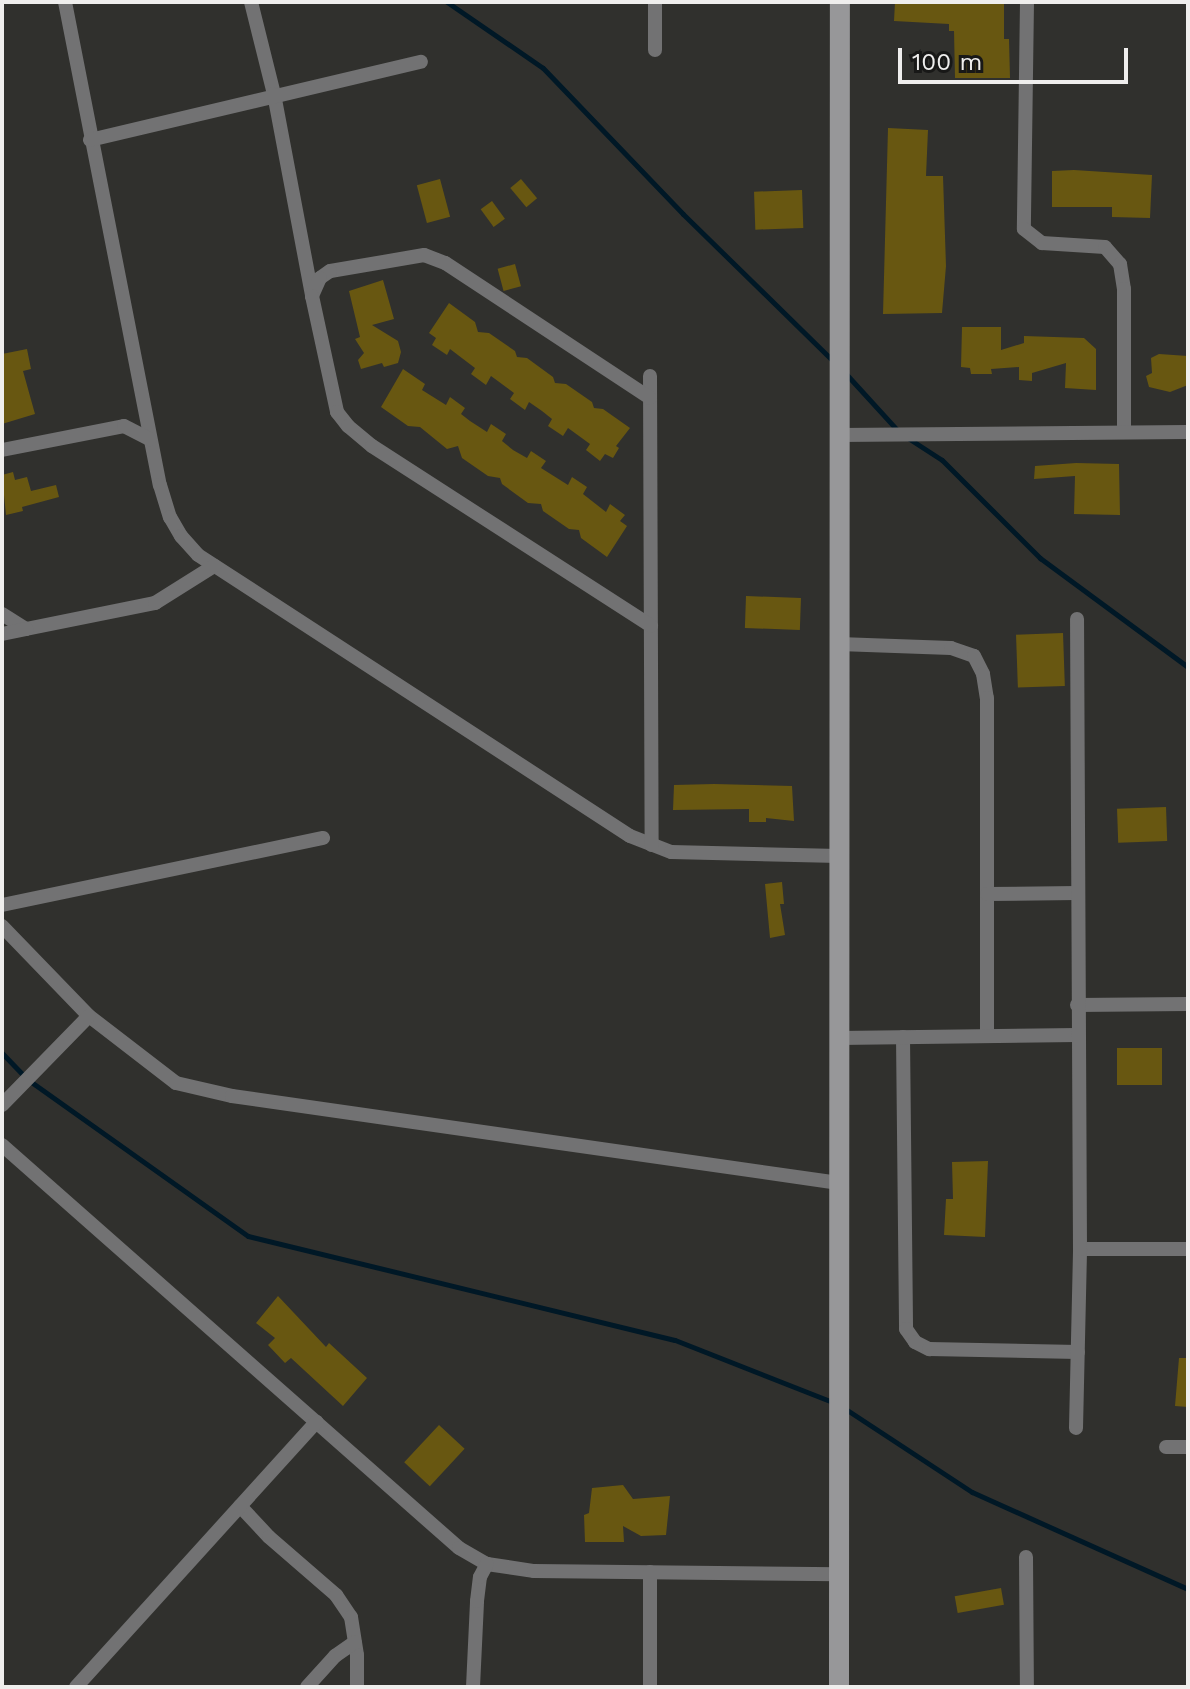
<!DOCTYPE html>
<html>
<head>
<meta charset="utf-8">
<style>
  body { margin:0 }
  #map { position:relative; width:1190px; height:1689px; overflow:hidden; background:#30302d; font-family:"Work Sans",sans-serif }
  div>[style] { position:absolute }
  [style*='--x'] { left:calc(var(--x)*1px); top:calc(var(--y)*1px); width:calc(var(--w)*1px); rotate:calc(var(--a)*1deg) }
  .stream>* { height:5px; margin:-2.5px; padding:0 2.5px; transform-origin:2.5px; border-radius:2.5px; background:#001826 }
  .building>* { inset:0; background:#685711; transform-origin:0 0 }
  .street>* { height:14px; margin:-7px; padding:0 7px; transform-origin:7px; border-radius:7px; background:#727273 }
  .secondary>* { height:20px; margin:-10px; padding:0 10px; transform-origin:10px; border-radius:10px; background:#979799 }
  span { translate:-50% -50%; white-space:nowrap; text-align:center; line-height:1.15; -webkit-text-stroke:7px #181817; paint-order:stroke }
  .frame { position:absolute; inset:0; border:4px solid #efeeed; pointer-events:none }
  .scale { position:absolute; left:898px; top:48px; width:230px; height:36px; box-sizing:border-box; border:4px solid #efeeed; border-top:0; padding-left:10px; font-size:24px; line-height:28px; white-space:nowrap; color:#efeeed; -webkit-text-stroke:6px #181817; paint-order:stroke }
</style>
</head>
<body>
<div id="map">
  <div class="stream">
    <div style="--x:447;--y:2;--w:116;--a:34.5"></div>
    <div style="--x:543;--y:68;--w:202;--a:46.2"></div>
    <div style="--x:683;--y:214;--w:209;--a:44.4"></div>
    <div style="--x:847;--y:375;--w:79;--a:47.6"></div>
    <div style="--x:908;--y:438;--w:40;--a:32.9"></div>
    <div style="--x:942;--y:460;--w:139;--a:45"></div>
    <div style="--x:1040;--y:558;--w:184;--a:36.4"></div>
    <div style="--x:2;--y:1053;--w:36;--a:46"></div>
    <div style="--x:27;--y:1079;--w:271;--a:35.4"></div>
    <div style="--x:248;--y:1236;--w:439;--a:13.7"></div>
    <div style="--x:675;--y:1340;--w:172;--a:21.5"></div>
    <div style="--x:844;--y:1408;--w:153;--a:33.3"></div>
    <div style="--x:972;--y:1492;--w:237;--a:24.2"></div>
  </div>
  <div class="building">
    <div style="clip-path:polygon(895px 2px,1004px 2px,1004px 39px,1009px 39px,1010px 78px,955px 78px,954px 31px,949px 31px,949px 24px,894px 21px)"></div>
    <div style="clip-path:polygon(888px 128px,928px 130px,926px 176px,943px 176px,946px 266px,942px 313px,883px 314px)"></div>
    <div style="clip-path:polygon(1074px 170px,1152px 175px,1150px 218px,1112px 217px,1112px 207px,1052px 207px,1052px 171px)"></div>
    <div style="left:440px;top:179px;width:39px;height:24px;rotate:75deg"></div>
    <div style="left:521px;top:179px;width:25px;height:14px;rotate:50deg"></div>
    <div style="left:802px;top:190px;width:38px;height:48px;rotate:88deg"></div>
    <div style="left:492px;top:201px;width:22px;height:14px;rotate:54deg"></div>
    <div style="left:515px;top:264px;width:23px;height:18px;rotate:75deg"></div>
    <div style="clip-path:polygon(383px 280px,394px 319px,372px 325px,398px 341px,401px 352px,398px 363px,384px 367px,382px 363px,361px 369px,358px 360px,364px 353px,355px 339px,360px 337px,349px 291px)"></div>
    <div style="clip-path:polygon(449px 303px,475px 322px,478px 332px,489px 333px,515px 351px,517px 357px,527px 358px,553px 377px,555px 383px,566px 384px,592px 402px,594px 408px,603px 409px,630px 428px,616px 446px,619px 448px,613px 458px,605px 454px,600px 461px,586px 450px,590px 444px,568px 428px,563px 436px,548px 426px,552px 419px,542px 411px,529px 402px,525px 410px,510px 399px,514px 393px,491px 376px,486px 385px,471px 374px,475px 368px,450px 349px,447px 355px,432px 345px,436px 338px,429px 333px)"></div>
    <div style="clip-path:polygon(962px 327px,1001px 327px,1001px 350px,1024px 343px,1024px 336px,1084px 338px,1096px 349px,1096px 390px,1065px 388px,1066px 363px,1032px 373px,1032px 381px,1019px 380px,1019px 367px,991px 369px,992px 374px,971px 374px,970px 368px,961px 367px)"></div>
    <div style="clip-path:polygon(27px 349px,31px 369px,23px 371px,35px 414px,2px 424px,2px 354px)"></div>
    <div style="clip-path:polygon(1159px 354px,1188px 356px,1188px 385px,1170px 392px,1149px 387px,1146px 376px,1152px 373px,1151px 358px)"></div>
    <div style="clip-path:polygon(403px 369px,425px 384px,422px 390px,446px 405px,450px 397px,465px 408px,461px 414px,470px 421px,487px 432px,491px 424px,506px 434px,502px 441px,513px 450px,527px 458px,531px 451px,546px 461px,541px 468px,568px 485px,572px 477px,587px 487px,583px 494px,606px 512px,610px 504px,625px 515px,620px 521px,627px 526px,607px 557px,581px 538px,579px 530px,569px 529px,543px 511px,541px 504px,528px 503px,502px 484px,500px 478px,488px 476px,462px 458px,458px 446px,447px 449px,420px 427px,408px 426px,381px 407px)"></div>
    <div style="clip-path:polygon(1076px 463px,1119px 464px,1120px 515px,1074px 514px,1075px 476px,1034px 479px,1035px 466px)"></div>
    <div style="clip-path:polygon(13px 472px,15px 480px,27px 477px,31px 491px,56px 485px,59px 497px,22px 507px,23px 511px,6px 515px,2px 475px)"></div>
    <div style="left:746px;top:596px;width:55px;height:32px;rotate:2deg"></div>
    <div style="left:1063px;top:633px;width:53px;height:47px;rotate:88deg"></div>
    <div style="clip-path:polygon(714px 784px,792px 786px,794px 821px,766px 818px,766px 822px,749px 822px,749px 809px,673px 810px,674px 785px)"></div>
    <div style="left:1166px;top:807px;width:34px;height:49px;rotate:88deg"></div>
    <div style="clip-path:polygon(782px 882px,784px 904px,780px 904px,785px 935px,770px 938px,765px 884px)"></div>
    <div style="left:1117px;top:1048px;width:45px;height:37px"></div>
    <div style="clip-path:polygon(988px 1161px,985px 1237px,944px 1235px,946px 1199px,953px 1199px,952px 1162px)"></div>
    <div style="clip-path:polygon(278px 1296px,326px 1347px,329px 1343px,367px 1378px,343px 1406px,291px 1358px,285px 1363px,268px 1345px,275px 1338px,256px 1323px)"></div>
    <div style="clip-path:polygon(1179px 1358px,1188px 1358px,1188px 1407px,1175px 1406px)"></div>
    <div style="left:439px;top:1425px;width:35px;height:51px;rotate:43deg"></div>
    <div style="clip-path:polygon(623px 1485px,633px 1499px,670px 1496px,666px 1535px,641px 1536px,623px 1526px,624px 1542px,585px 1542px,584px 1515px,589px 1513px,592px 1488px)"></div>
    <div style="left:1001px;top:1588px;width:17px;height:47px;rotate:80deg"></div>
  </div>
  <div class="street">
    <div style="--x:65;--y:2;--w:492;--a:78.9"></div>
    <div style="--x:160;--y:485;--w:34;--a:73"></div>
    <div style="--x:170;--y:517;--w:22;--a:60"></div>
    <div style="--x:181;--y:536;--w:25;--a:48"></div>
    <div style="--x:198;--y:555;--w:515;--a:33.04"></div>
    <div style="--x:630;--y:836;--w:44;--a:21.3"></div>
    <div style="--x:671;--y:852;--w:168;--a:1.4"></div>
    <div style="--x:251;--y:2;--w:95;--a:76"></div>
    <div style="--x:274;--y:94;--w:205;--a:79.3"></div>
    <div style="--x:655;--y:2;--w:48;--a:90"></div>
    <div style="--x:1027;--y:2;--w:227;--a:90.8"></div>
    <div style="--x:1024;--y:229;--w:23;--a:38"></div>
    <div style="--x:1042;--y:243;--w:63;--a:3.6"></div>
    <div style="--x:1105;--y:247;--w:23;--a:49"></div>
    <div style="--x:1120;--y:264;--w:25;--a:81"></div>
    <div style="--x:1124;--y:289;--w:142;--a:90"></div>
    <div style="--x:90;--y:140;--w:340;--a:-13.3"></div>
    <div style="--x:650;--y:376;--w:469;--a:89.8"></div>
    <div style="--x:650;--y:398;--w:245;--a:-146.6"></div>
    <div style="--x:445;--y:263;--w:22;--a:-159"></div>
    <div style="--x:424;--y:255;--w:95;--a:170.3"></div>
    <div style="--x:330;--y:271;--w:12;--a:145"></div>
    <div style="--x:320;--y:278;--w:20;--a:114"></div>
    <div style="--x:312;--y:296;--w:119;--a:77.8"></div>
    <div style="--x:337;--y:412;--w:18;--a:52"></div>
    <div style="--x:348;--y:426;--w:31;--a:40"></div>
    <div style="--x:372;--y:446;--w:332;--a:32.8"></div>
    <div style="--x:840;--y:435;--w:348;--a:-0.5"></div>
    <div style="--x:2;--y:450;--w:124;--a:-11.1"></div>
    <div style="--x:124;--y:426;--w:29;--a:27"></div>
    <div style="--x:2;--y:614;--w:28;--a:32"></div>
    <div style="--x:26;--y:629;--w:132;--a:-11.4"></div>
    <div style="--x:155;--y:603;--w:70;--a:-32.1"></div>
    <div style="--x:2;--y:634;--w:25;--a:-12"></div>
    <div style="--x:839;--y:644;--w:112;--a:2"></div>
    <div style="--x:951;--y:648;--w:24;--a:19"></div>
    <div style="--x:974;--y:656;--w:20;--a:63"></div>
    <div style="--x:983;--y:674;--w:24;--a:81"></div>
    <div style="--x:987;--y:698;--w:338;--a:90"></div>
    <div style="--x:987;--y:894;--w:90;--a:-0.6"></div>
    <div style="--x:2;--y:905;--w:328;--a:-11.8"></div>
    <div style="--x:2;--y:926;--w:125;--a:46"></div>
    <div style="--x:89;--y:1016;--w:110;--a:37.6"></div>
    <div style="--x:176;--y:1083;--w:57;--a:13.1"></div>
    <div style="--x:232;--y:1096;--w:613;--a:8.16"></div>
    <div style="--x:1077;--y:1005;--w:111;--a:-0.5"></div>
    <div style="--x:903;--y:1037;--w:292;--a:89.4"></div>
    <div style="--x:906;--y:1329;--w:16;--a:55"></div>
    <div style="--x:915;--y:1342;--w:16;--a:27"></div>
    <div style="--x:929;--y:1349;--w:149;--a:1.2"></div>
    <div style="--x:839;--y:1038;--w:238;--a:-0.7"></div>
    <div style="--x:2;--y:1105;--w:124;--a:-45.7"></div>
    <div style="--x:2;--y:1145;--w:609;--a:41.41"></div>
    <div style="--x:459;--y:1548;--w:32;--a:30"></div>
    <div style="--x:487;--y:1564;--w:48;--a:8.5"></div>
    <div style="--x:534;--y:1571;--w:305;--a:0.6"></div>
    <div style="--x:1080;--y:1249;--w:108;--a:0"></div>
    <div style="--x:1076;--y:1428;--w:179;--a:-88.7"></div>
    <div style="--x:1080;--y:1249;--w:630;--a:-90.27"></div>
    <div style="--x:1166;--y:1447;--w:22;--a:0"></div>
    <div style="--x:240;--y:1506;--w:42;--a:46.9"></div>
    <div style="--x:269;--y:1537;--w:89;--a:40.9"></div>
    <div style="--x:336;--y:1595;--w:27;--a:56"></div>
    <div style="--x:351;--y:1617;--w:38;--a:81"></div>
    <div style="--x:357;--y:1655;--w:32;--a:90"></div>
    <div style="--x:1026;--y:1557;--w:130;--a:89.6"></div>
    <div style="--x:76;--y:1687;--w:358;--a:-47.8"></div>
    <div style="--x:307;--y:1687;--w:42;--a:-47.9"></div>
    <div style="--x:335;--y:1656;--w:24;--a:-35"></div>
    <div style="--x:473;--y:1687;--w:86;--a:-87.3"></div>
    <div style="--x:477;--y:1601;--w:24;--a:-83"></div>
    <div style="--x:480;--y:1577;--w:15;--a:-62"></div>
    <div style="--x:650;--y:1687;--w:115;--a:-90"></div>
  </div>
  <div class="secondary">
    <div style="--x:839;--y:1687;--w:1685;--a:-89.97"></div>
  </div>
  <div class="frame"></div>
  <div class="scale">100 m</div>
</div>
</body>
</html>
